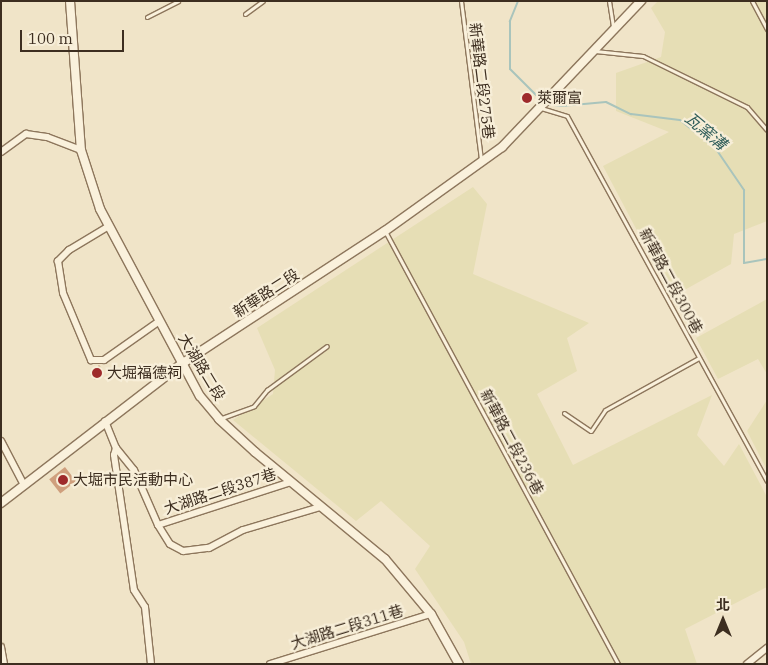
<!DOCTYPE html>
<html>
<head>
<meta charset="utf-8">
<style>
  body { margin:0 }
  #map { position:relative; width:768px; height:665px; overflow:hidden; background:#f0e4c8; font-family:"IBM Plex Serif","Noto Sans TC",serif }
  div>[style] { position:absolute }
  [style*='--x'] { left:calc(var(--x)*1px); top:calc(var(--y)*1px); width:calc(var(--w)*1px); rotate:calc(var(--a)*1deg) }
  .farmland>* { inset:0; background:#e6deb5 }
  .stream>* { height:2px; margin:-1px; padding:0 1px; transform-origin:1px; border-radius:1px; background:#a9c4bc }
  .building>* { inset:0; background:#cf9f7d; transform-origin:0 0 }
  .roads { filter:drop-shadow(1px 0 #8d765c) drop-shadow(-1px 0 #8d765c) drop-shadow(0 1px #8d765c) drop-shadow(0 -1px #8d765c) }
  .service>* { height:3px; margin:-1.5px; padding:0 1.5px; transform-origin:1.5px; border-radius:1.5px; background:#faf1dc }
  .minor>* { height:6px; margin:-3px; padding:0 3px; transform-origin:3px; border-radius:3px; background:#faf1dc }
  .tertiary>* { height:8px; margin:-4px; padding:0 4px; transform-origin:4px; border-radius:4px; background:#faf1dc }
  .dots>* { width:14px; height:14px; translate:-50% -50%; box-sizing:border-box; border:2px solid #f7eed8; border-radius:50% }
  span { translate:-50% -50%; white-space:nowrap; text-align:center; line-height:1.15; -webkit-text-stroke:4.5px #f7eed8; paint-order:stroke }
  .street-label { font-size:15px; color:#3d2e20 }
  .poi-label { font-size:15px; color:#3d2e20 }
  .left { translate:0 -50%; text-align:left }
  .water-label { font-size:16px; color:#2f5d5a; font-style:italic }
  .frame { position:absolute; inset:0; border:2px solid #3d2e20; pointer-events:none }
  .north { position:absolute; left:698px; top:595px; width:50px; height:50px; -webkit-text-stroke:4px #f7eed8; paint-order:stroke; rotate:0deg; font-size:14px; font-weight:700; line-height:20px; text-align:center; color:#3d2e20 }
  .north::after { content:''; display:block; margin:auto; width:18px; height:22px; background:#3d2e20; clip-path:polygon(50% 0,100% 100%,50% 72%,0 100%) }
  .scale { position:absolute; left:20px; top:30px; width:104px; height:22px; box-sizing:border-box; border:2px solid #3d2e20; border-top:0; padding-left:6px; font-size:15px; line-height:18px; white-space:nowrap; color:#3d2e20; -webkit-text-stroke:4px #f7eed8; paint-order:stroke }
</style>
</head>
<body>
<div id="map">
  <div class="farmland">
    <div style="clip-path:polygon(658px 1px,767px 1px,767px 221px,734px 234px,731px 264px,672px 297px,603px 166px,669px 132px,616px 111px,616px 73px,661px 57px,665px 32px,651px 8px)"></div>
    <div style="clip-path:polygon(473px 187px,487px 204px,473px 274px,589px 323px,567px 338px,577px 371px,537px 394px,573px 465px,712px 395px,697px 435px,724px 466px,739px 444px,767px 497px,767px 587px,685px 629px,697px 664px,471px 664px,464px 642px,415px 569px,430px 546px,381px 501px,356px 521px,233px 420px,273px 394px,275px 370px,257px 328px)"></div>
    <div style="clip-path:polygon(767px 299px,767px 374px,758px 359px,718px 379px,696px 338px)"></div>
    <div style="clip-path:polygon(767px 400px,767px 470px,747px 431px)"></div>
  </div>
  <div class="stream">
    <div style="--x:518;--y:1;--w:22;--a:112"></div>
    <div style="--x:510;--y:21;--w:48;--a:90"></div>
    <div style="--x:510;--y:69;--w:45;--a:45"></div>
    <div style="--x:545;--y:104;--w:17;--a:7"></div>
    <div style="--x:562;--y:106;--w:44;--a:-5.2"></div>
    <div style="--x:606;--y:102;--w:28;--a:26"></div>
    <div style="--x:631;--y:114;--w:49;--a:7"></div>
    <div style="--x:680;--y:120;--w:46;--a:38.9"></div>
    <div style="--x:716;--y:149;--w:50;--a:55.7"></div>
    <div style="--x:744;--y:190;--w:73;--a:90"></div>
    <div style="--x:744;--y:263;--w:23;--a:-10"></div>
  </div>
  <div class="building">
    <div style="clip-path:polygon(99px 365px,103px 370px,95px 380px,90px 375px)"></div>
    <div style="left:65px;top:467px;width:18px;height:20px;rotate:52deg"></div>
  </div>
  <div class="roads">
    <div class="service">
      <div style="--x:461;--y:1;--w:159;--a:82.8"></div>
      <div style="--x:609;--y:1;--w:26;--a:81"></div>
      <div style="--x:752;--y:1;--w:32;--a:62"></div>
      <div style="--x:245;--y:14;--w:22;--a:-36"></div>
      <div style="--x:147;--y:17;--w:35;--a:-27"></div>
      <div style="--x:595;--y:51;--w:48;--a:5.9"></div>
      <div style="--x:643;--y:56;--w:116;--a:26.1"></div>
      <div style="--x:747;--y:107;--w:30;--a:49"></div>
      <div style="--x:541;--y:108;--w:27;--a:17"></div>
      <div style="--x:567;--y:116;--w:416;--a:61.3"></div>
      <div style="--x:385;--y:231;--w:492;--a:61.7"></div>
      <div style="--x:564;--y:413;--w:32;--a:34"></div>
      <div style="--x:591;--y:431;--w:25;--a:-56"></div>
      <div style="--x:605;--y:410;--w:107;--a:-29"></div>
      <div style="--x:219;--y:419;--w:37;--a:-20"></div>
      <div style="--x:254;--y:406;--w:21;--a:-51"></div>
      <div style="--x:267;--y:390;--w:74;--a:-36.3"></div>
    </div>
    <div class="minor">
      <div style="--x:1;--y:152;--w:31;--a:-36"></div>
      <div style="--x:26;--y:134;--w:21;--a:8"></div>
      <div style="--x:47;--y:137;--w:36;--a:21"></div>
      <div style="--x:109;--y:226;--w:47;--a:149"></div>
      <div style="--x:69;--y:250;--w:16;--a:135"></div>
      <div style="--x:58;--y:261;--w:32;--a:81"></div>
      <div style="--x:63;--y:293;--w:73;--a:67.3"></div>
      <div style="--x:91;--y:360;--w:13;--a:0"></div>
      <div style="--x:104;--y:360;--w:66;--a:-35.1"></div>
      <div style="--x:105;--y:421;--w:29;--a:68"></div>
      <div style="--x:116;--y:448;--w:28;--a:51"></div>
      <div style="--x:134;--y:470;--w:60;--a:66.4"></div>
      <div style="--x:158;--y:525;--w:22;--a:58"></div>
      <div style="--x:170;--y:544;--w:15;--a:28"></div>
      <div style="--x:183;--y:551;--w:26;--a:-7"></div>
      <div style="--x:209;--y:548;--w:38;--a:-28"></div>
      <div style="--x:243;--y:530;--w:80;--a:-16.6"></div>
      <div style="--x:1;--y:441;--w:50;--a:62.4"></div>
      <div style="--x:116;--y:448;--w:7;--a:106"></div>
      <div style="--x:114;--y:455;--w:136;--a:81.6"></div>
      <div style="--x:134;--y:590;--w:20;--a:57"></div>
      <div style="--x:145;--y:607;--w:57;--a:84"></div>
      <div style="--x:158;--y:525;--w:140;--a:-17.9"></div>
      <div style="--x:1;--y:647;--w:17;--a:80"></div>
      <div style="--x:270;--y:664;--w:169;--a:-17.3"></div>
      <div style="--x:747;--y:664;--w:26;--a:-39"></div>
    </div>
    <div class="tertiary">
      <div style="--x:70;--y:1;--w:149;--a:85.8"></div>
      <div style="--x:81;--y:150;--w:62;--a:72.1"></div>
      <div style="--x:100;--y:209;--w:212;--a:61.9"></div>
      <div style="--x:200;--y:396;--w:30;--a:50"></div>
      <div style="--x:219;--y:419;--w:49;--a:42.5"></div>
      <div style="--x:255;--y:452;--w:168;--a:39.5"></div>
      <div style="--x:385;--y:559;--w:72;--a:50.1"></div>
      <div style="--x:431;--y:614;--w:57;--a:60.8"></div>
      <div style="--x:1;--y:503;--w:230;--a:-37.6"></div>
      <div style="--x:183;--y:363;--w:241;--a:-33.2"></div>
      <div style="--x:385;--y:231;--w:144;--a:-35.7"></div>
      <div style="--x:502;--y:147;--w:202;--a:-46.4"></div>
    </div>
  </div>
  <div class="dots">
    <div style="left:527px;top:98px;background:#9e2a2b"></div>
    <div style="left:97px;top:373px;background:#9e2a2b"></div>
    <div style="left:63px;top:480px;background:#9e2a2b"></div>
  </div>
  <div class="street-label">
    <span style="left:482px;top:81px;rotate:83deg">新華路二段275巷</span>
    <span style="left:671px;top:281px;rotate:62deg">新華路二段300巷</span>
    <span style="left:266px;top:293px;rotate:-33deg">新華路二段</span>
    <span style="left:202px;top:367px;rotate:59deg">大湖路二段</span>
    <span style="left:512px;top:442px;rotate:62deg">新華路二段236巷</span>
    <span style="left:220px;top:491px;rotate:-18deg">大湖路二段387巷</span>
    <span style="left:347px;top:627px;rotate:-17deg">大湖路二段311巷</span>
  </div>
  <div class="poi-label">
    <span class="left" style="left:537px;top:98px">萊爾富</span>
    <span class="left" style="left:107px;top:373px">大堀福德祠</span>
    <span class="left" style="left:73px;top:480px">大堀市民活動中心</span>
  </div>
  <div class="water-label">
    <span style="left:706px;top:131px;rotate:40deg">瓦窯溝</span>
  </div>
  <div class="frame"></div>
  <div class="north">北</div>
  <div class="scale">100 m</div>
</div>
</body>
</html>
